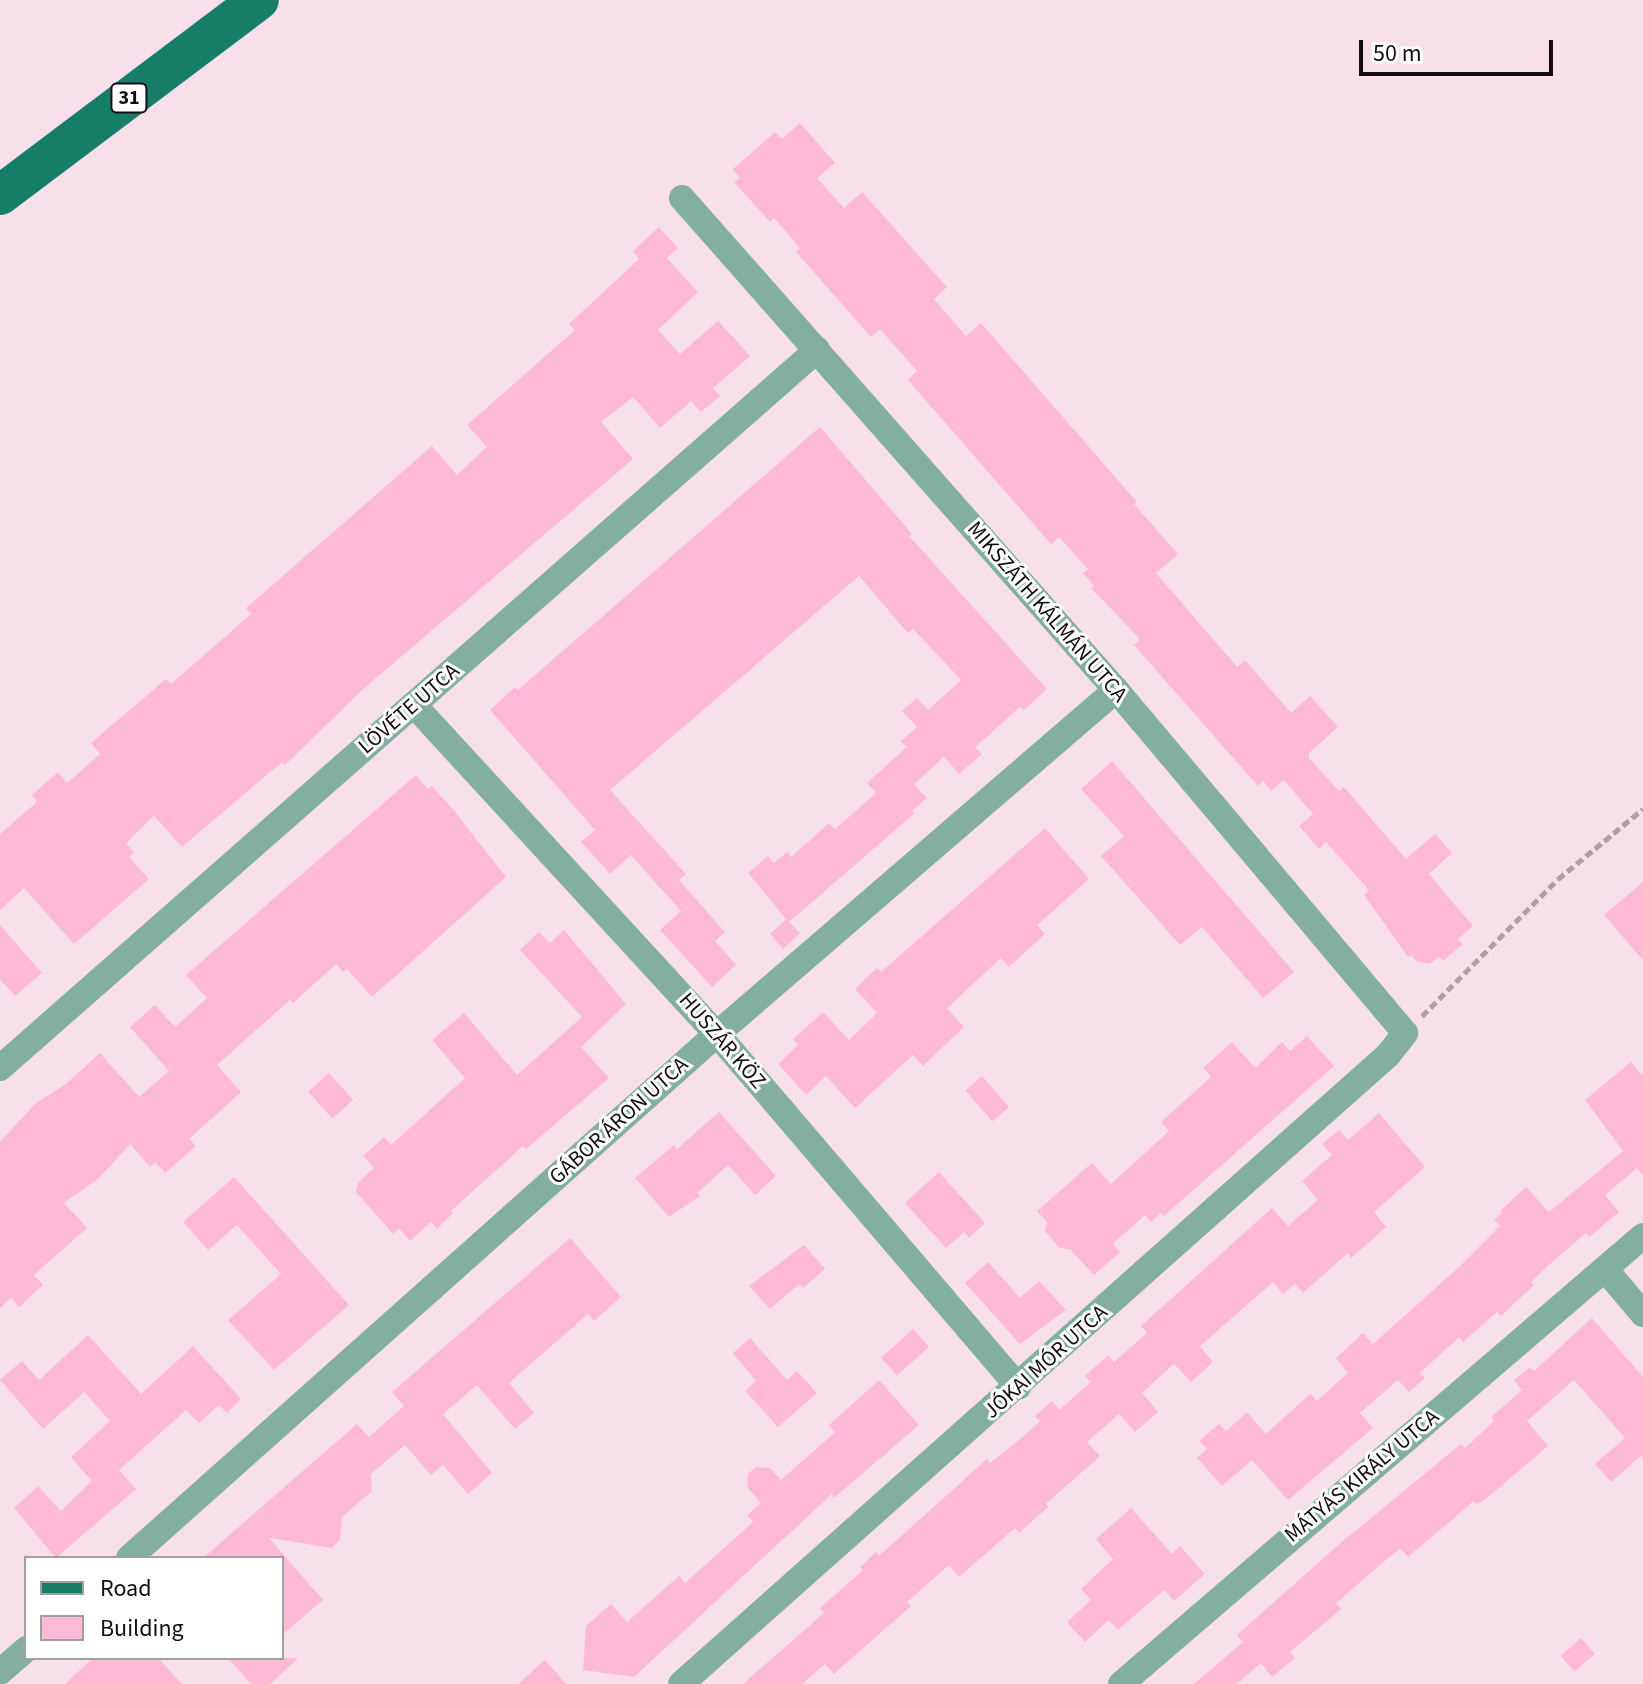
<!DOCTYPE html>
<html>
<head>
<meta charset="utf-8">
<style>
  body { margin:0 }
  #map { position:relative; width:1643px; height:1684px; overflow:hidden; background:#f7e0e9; font-family:"Source Sans 3",sans-serif }
  div>[style] { position:absolute }
  [style*='--x'] { left:calc(var(--x)*1px); top:calc(var(--y)*1px); width:calc(var(--w)*1px); rotate:calc(var(--a)*1deg) }
  .building>* { inset:0; background:#feb9d7; transform-origin:0 0 }
  .path>* { height:5px; margin-top:-2.5px; transform-origin:0; background:repeating-linear-gradient(90deg,#b09ea5 0 8px,transparent 0 12px) }
  .street>* { height:26px; margin:-13px; padding:0 13px; transform-origin:13px; border-radius:13px; background:#83aea2 }
  .primary>* { height:40px; margin:-20px; padding:0 20px; transform-origin:20px; border-radius:20px; background:#157d68 }
  span { translate:-50% -50%; white-space:nowrap; text-align:center; line-height:1.15; -webkit-text-stroke:6px #fff; paint-order:stroke }
  .shield-label span { padding:2px 6px; background:#fff; border:2px solid; border-radius:6px; -webkit-text-stroke-width:0 }
  .shield-label { font-size:20px; color:#140d10; font-weight:700 }
  .street-label { font-size:22px; color:#140d10 }
  .legend { position:absolute; left:24px; top:1556px; width:260px; height:104px; box-sizing:border-box; background:#fff; border:2px solid #a19e9f; margin:0; padding:10px 14px; list-style:none; font-size:24px; color:#140d10 }
  .legend li { display:flex; align-items:center; gap:16px; height:40px }
  .legend b { width:40px; border:2px solid #a19e9f }
  .scale { position:absolute; left:1359px; top:40px; width:194px; height:36px; box-sizing:border-box; border:4px solid #140d10; border-top:0; padding-left:10px; font-size:24px; line-height:28px; white-space:nowrap; color:#140d10; -webkit-text-stroke:6px #fff; paint-order:stroke }
</style>
</head>
<body>
<div id="map">
  <div class="building">
    <div style="clip-path:polygon(800px 123px,835px 163px,817px 178px,844px 208px,862px 192px,947px 287px,934px 299px,966px 336px,981px 323px,1137px 502px,1134px 504px,1178px 554px,1156px 573px,1237px 667px,1245px 660px,1291px 713px,1310px 696px,1338px 727px,1309px 753px,1309px 758px,1339px 791px,1344px 787px,1406px 859px,1435px 834px,1452px 853px,1429px 874px,1473px 926px,1458px 939px,1463px 944px,1443px 961px,1439px 956px,1430px 964px,1416px 961px,1411px 955px,1408px 957px,1364px 895px,1369px 890px,1326px 842px,1319px 849px,1299px 826px,1313px 814px,1284px 780px,1271px 791px,1263px 781px,1258px 786px,1134px 645px,1140px 639px,1091px 588px,1094px 586px,1083px 573px,1088px 569px,1059px 537px,1051px 544px,908px 380px,917px 371px,880px 329px,871px 337px,796px 252px,800px 248px,774px 218px,770px 222px,734px 182px,740px 178px,733px 169px,775px 132px,782px 139px)"></div>
    <div style="clip-path:polygon(659px 227px,678px 248px,667px 258px,698px 292px,658px 330px,680px 354px,718px 321px,750px 356px,713px 388px,720px 396px,701px 412px,691px 401px,660px 428px,633px 397px,601px 422px,633px 459px,362px 690px,285px 765px,282px 762px,182px 847px,154px 816px,126px 843px,134px 853px,129px 857px,149px 879px,74px 944px,24px 888px,0 910px,0 834px,37px 802px,32px 795px,58px 772px,67px 783px,100px 754px,91px 743px,166px 679px,171px 684px,251px 614px,246px 608px,432px 446px,457px 475px,487px 447px,467px 425px,575px 330px,569px 324px,639px 259px,633px 251px)"></div>
    <div style="clip-path:polygon(820px 427px,912px 534px,909px 536px,1047px 689px,1024px 710px,1020px 707px,975px 747px,982px 754px,959px 774px,944px 757px,914px 784px,927px 798px,912px 811px,915px 813px,789px 922px,800px 933px,783px 949px,770px 934px,786px 919px,748px 873px,768px 856px,774px 863px,787px 852px,791px 857px,829px 823px,835px 829px,876px 793px,867px 783px,907px 747px,901px 741px,917px 727px,902px 711px,917px 698px,928px 710px,961px 680px,913px 629px,908px 633px,859px 576px,610px 790px,686px 874px,679px 880px,725px 932px,715px 941px,736px 965px,712px 987px,660px 930px,681px 911px,631px 855px,610px 874px,581px 842px,595px 830px,490px 710px,515px 687px,518px 690px)"></div>
    <div style="clip-path:polygon(1112px 761px,1294px 972px,1263px 998px,1202px 927px,1180px 945px,1101px 856px,1124px 836px,1081px 789px)"></div>
    <div style="clip-path:polygon(416px 775px,428px 789px,432px 786px,455px 812px,506px 877px,372px 997px,347px 969px,343px 972px,336px 964px,293px 1003px,290px 1000px,217px 1065px,241px 1092px,189px 1139px,196px 1146px,165px 1173px,155px 1162px,150px 1167px,130px 1144px,99px 1178px,64px 1203px,87px 1228px,34px 1275px,43px 1285px,19px 1307px,11px 1298px,0 1308px,0 1142px,35px 1104px,67px 1083px,100px 1053px,139px 1097px,169px 1071px,130px 1027px,155px 1005px,175px 1027px,207px 998px,186px 975px)"></div>
    <div style="clip-path:polygon(1045px 828px,1089px 879px,1037px 925px,1045px 934px,1009px 967px,1001px 958px,947px 1008px,964px 1027px,923px 1066px,913px 1055px,855px 1108px,826px 1076px,806px 1095px,778px 1064px,798px 1045px,793px 1039px,823px 1012px,849px 1040px,877px 1013px,855px 989px,877px 968px,881px 972px)"></div>
    <div style="clip-path:polygon(1643px 882px,1643px 960px,1604px 915px)"></div>
    <div style="clip-path:polygon(0 925px,42px 973px,15px 996px,0 979px)"></div>
    <div style="clip-path:polygon(564px 930px,626px 1004px,581px 1047px,609px 1078px,526px 1149px,523px 1146px,451px 1211px,453px 1213px,437px 1229px,431px 1222px,410px 1241px,399px 1228px,393px 1234px,356px 1192px,358px 1183px,374px 1168px,363px 1156px,384px 1137px,391px 1145px,465px 1078px,432px 1040px,464px 1013px,517px 1075px,582px 1017px,520px 950px,539px 932px,550px 943px)"></div>
    <div style="clip-path:polygon(1307px 1036px,1334px 1066px,1164px 1216px,1161px 1213px,1151px 1222px,1145px 1215px,1113px 1244px,1120px 1252px,1094px 1275px,1070px 1249px,1060px 1248px,1045px 1231px,1047px 1222px,1037px 1211px,1092px 1163px,1111px 1184px,1169px 1131px,1161px 1122px,1211px 1077px,1203px 1068px,1232px 1042px,1255px 1068px,1282px 1042px,1290px 1051px)"></div>
    <div style="clip-path:polygon(1631px 1062px,1643px 1076px,1643px 1175px,1637px 1168px,1605px 1195px,1619px 1212px,1589px 1237px,1586px 1233px,1549px 1265px,1531px 1282px,1534px 1285px,1501px 1316px,1497px 1312px,1463px 1342px,1459px 1337px,1420px 1373px,1425px 1378px,1409px 1392px,1398px 1380px,1360px 1413px,1373px 1428px,1288px 1500px,1252px 1460px,1222px 1486px,1197px 1458px,1207px 1449px,1199px 1441px,1219px 1424px,1226px 1431px,1247px 1412px,1266px 1434px,1310px 1394px,1317px 1401px,1348px 1373px,1336px 1358px,1363px 1333px,1373px 1344px,1457px 1269px,1500px 1226px,1494px 1219px,1502px 1213px,1500px 1211px,1526px 1187px,1549px 1212px,1623px 1151px,1585px 1100px)"></div>
    <div style="left:329px;top:1073px;width:36px;height:28px;rotate:48deg"></div>
    <div style="left:982px;top:1076px;width:41px;height:22px;rotate:49deg"></div>
    <div style="clip-path:polygon(719px 1112px,776px 1176px,755px 1195px,728px 1165px,697px 1193px,700px 1196px,669px 1217px,635px 1178px,674px 1145px,677px 1149px)"></div>
    <div style="clip-path:polygon(1379px 1113px,1425px 1167px,1374px 1212px,1386px 1227px,1351px 1258px,1348px 1253px,1303px 1293px,1295px 1284px,1283px 1294px,1273px 1282px,1200px 1346px,1213px 1362px,1191px 1382px,1174px 1364px,1142px 1393px,1158px 1412px,1135px 1432px,1119px 1414px,1087px 1442px,1100px 1456px,1046px 1504px,1048px 1507px,1019px 1533px,1015px 1528px,959px 1577px,949px 1565px,907px 1602px,911px 1606px,834px 1674px,825px 1664px,802px 1684px,743px 1684px,824px 1613px,820px 1608px,863px 1570px,860px 1567px,876px 1552px,879px 1556px,987px 1459px,990px 1463px,1025px 1435px,1040px 1421px,1035px 1416px,1052px 1401px,1059px 1410px,1091px 1382px,1085px 1376px,1108px 1355px,1114px 1362px,1147px 1333px,1141px 1326px,1272px 1208px,1288px 1226px,1318px 1200px,1302px 1181px,1332px 1155px,1322px 1144px,1339px 1130px,1348px 1140px)"></div>
    <div style="clip-path:polygon(939px 1172px,985px 1223px,969px 1238px,964px 1232px,946px 1248px,905px 1203px)"></div>
    <div style="clip-path:polygon(234px 1177px,349px 1305px,274px 1370px,228px 1320px,281px 1274px,237px 1225px,208px 1250px,183px 1222px)"></div>
    <div style="clip-path:polygon(570px 1238px,621px 1297px,594px 1321px,588px 1314px,509px 1383px,534px 1413px,515px 1429px,477px 1385px,443px 1414px,492px 1473px,468px 1494px,443px 1465px,431px 1475px,405px 1445px,371px 1474px,372px 1491px,342px 1517px,340px 1540px,332px 1548px,269px 1538px,323px 1600px,282px 1635px,282px 1558px,203px 1558px,357px 1424px,369px 1437px,404px 1406px,392px 1392px)"></div>
    <div style="clip-path:polygon(804px 1245px,825px 1269px,803px 1288px,799px 1284px,770px 1309px,749px 1286px)"></div>
    <div style="clip-path:polygon(988px 1262px,1020px 1298px,1039px 1281px,1066px 1310px,1020px 1344px,965px 1283px)"></div>
    <div style="clip-path:polygon(1592px 1318px,1643px 1377px,1643px 1458px,1641px 1456px,1611px 1482px,1595px 1464px,1625px 1438px,1574px 1380px,1527px 1421px,1548px 1446px,1486px 1499px,1476px 1504px,1474px 1501px,1408px 1557px,1400px 1548px,1336px 1603px,1341px 1609px,1290px 1652px,1295px 1658px,1272px 1677px,1261px 1663px,1237px 1684px,1194px 1684px,1243px 1642px,1237px 1635px,1337px 1546px,1461px 1444px,1465px 1448px,1494px 1421px,1491px 1417px,1522px 1390px,1514px 1380px,1530px 1367px,1534px 1371px)"></div>
    <div style="left:913px;top:1329px;width:24px;height:43px;rotate:48deg"></div>
    <div style="clip-path:polygon(88px 1335px,141px 1394px,193px 1346px,241px 1399px,227px 1413px,219px 1405px,199px 1423px,186px 1410px,119px 1470px,136px 1489px,56px 1558px,14px 1508px,38px 1486px,61px 1511px,92px 1481px,71px 1457px,110px 1421px,84px 1392px,43px 1429px,0 1380px,22px 1361px,39px 1380px)"></div>
    <div style="clip-path:polygon(750px 1338px,787px 1380px,797px 1371px,817px 1393px,778px 1427px,745px 1391px,756px 1381px,733px 1353px)"></div>
    <div style="clip-path:polygon(879px 1380px,919px 1425px,834px 1498px,832px 1494px,634px 1677px,583px 1670px,586px 1626px,611px 1604px,627px 1622px,679px 1576px,685px 1583px,753px 1522px,747px 1515px,761px 1503px,747px 1487px,748px 1474px,756px 1467px,770px 1468px,781px 1480px,835px 1432px,829px 1425px)"></div>
    <div style="clip-path:polygon(1131px 1508px,1172px 1554px,1180px 1546px,1205px 1574px,1174px 1601px,1164px 1590px,1118px 1630px,1109px 1620px,1085px 1642px,1067px 1622px,1091px 1600px,1081px 1589px,1113px 1559px,1096px 1539px)"></div>
    <div style="left:1581px;top:1638px;width:21px;height:27px;rotate:49deg"></div>
    <div style="clip-path:polygon(93px 1658px,158px 1658px,182px 1684px,65px 1684px)"></div>
    <div style="clip-path:polygon(228px 1658px,298px 1658px,270px 1684px,251px 1684px)"></div>
    <div style="clip-path:polygon(545px 1660px,566px 1684px,518px 1684px)"></div>
  </div>
  <div class="path">
    <div style="--x:1422;--y:1016;--w:193;--a:-45.2"></div>
    <div style="--x:1558;--y:879;--w:110;--a:-39.5"></div>
  </div>
  <div class="street">
    <div style="--x:414;--y:705;--w:447;--a:47.4"></div>
    <div style="--x:717;--y:1034;--w:464;--a:49.5"></div>
    <div style="--x:0;--y:1068;--w:1088;--a:-41.31"></div>
    <div style="--x:1605;--y:1269;--w:59;--a:49.8"></div>
    <div style="--x:129;--y:1558;--w:788;--a:-41.71"></div>
    <div style="--x:717;--y:1034;--w:527;--a:-40.77"></div>
    <div style="--x:0;--y:1672;--w:35;--a:-41"></div>
    <div style="--x:681;--y:1684;--w:946;--a:-41.66"></div>
    <div style="--x:1388;--y:1055;--w:28;--a:-52"></div>
    <div style="--x:1405;--y:1033;--w:449;--a:-130.1"></div>
    <div style="--x:1116;--y:690;--w:656;--a:-131.42"></div>
    <div style="--x:1121;--y:1684;--w:688;--a:-40.64"></div>
  </div>
  <div class="primary">
    <div style="--x:0;--y:195;--w:324;--a:-37"></div>
  </div>
  <div class="shield-label">
    <span style="left:129px;top:98px">31</span>
  </div>
  <div class="street-label">
    <span style="left:1047px;top:612px;rotate:49deg">MIKSZÁTH KÁLMÁN UTCA</span>
    <span style="left:409px;top:709px;rotate:-41deg">LÖVÉTE UTCA</span>
    <span style="left:722px;top:1041px;rotate:49deg">HUSZÁR KÖZ</span>
    <span style="left:619px;top:1121px;rotate:-42deg">GÁBOR ÁRON UTCA</span>
    <span style="left:1046px;top:1362px;rotate:-42deg">JÓKAI MÓR UTCA</span>
    <span style="left:1362px;top:1476px;rotate:-40deg">MÁTYÁS KIRÁLY UTCA</span>
  </div>
  <ul class="legend">
  <li><b style="height:10px;background:#157d68"></b>Road</li>
  <li><b style="height:22px;background:#feb9d7"></b>Building</li>
  </ul>
  <div class="scale">50 m</div>
</div>
</body>
</html>
